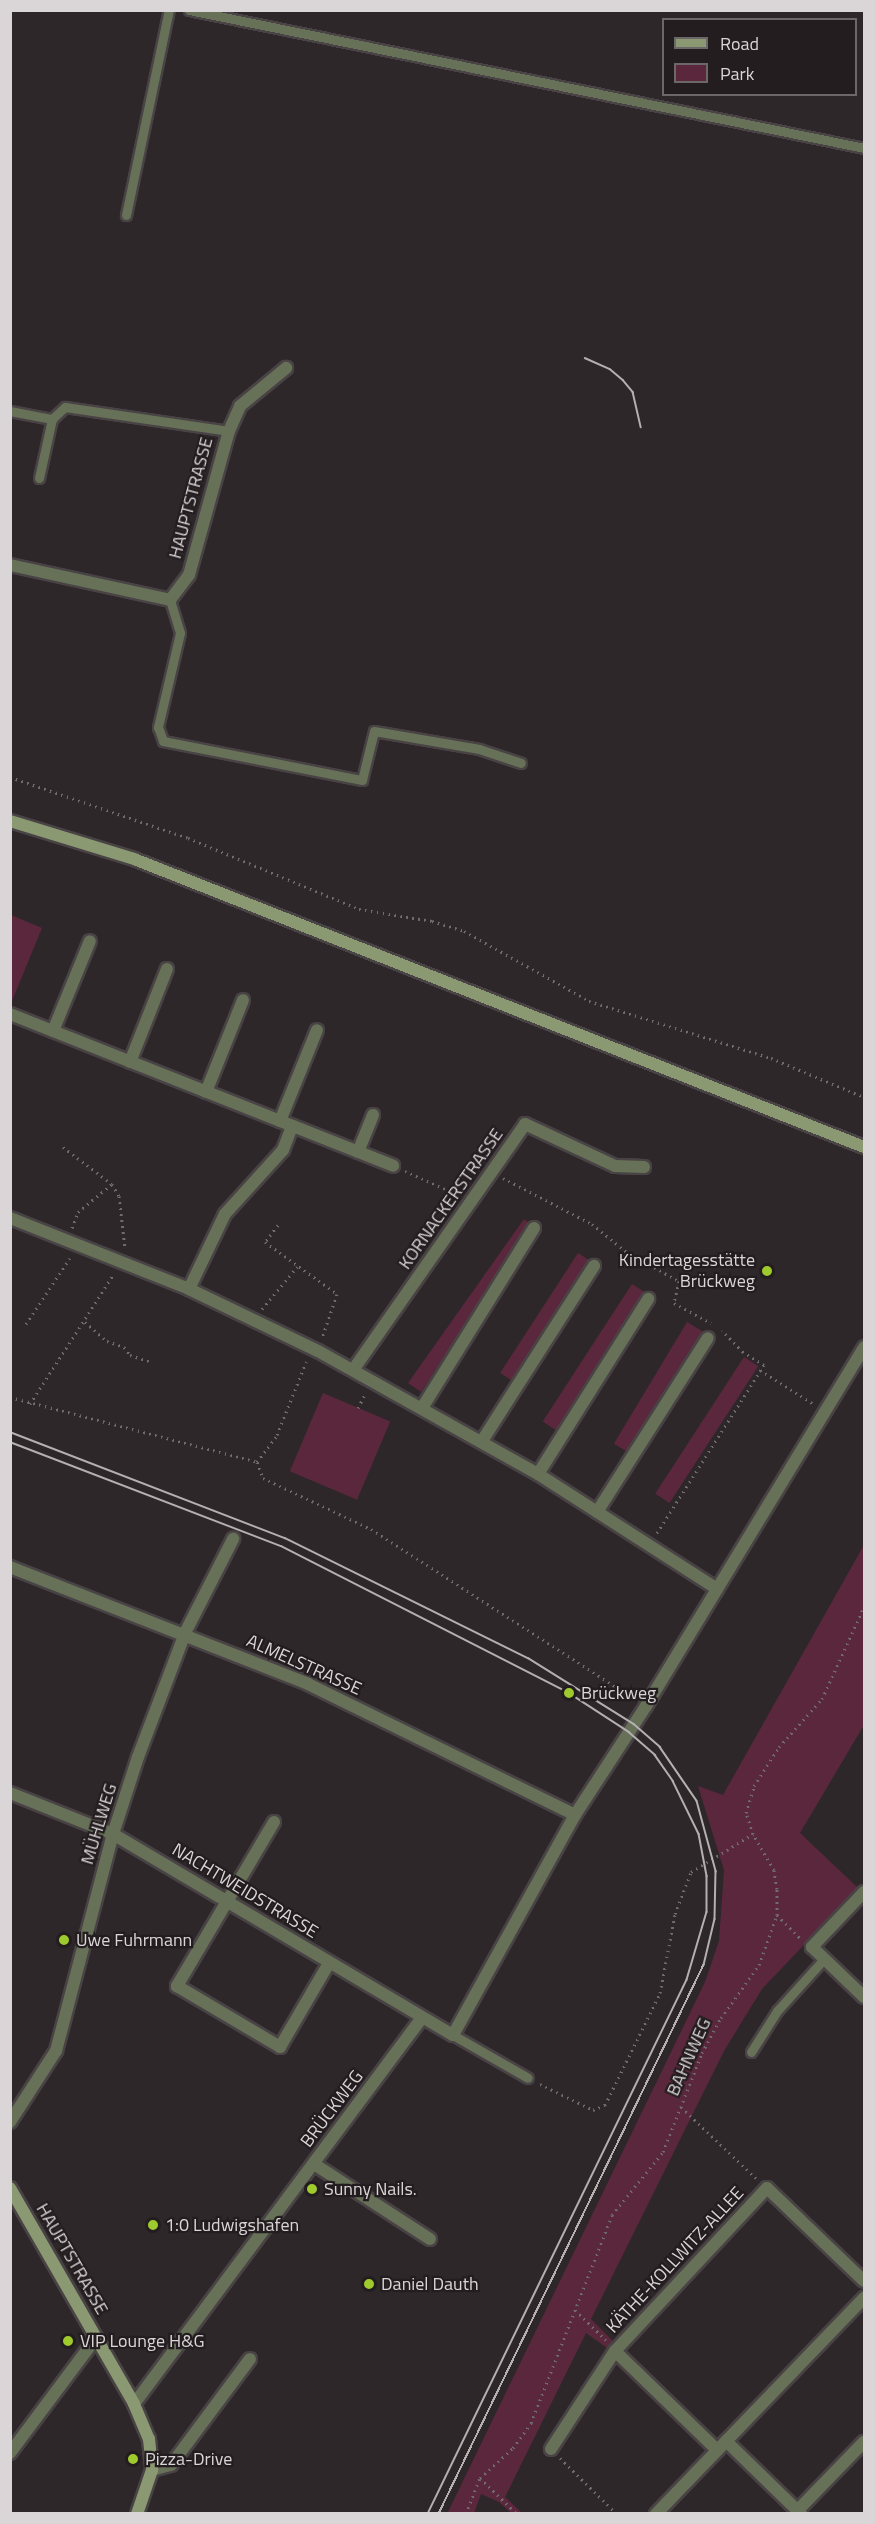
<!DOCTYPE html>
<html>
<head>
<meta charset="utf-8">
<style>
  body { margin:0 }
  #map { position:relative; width:875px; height:2524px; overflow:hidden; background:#2d2729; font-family:"Titillium Web",sans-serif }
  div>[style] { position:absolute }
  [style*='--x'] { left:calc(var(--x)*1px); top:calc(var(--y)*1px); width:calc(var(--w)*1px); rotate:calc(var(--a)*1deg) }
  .green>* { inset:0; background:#5b273c; transform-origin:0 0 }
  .path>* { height:3px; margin-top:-1.5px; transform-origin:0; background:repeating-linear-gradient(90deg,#706b6c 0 1.5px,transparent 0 6px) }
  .roads { filter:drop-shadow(2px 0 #494345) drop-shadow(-2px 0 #494345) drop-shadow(0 2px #494345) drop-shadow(0 -2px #494345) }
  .lane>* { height:9px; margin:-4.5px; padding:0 4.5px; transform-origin:4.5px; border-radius:4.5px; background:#677158 }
  .street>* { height:12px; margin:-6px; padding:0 6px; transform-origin:6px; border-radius:6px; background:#677158 }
  .secondary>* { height:12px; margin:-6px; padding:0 6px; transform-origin:6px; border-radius:6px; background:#8b9972 }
  .tram>* { height:1.5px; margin:-0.75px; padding:0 0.75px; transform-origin:0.75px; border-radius:0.75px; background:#b4afb0 }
  .dots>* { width:16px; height:16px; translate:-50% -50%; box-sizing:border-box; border:3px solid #231d1f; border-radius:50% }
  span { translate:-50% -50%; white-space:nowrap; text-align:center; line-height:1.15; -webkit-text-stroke:4.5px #231d1f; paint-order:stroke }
  .street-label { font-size:18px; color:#dad6d7 }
  .poi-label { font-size:18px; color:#dad6d7 }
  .right { translate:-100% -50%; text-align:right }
  .left { translate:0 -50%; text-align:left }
  .frame { position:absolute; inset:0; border:12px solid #dad6d7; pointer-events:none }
  .legend { position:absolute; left:662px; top:18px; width:195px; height:78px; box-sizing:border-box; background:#231d1f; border:2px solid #6c6769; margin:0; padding:8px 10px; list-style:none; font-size:18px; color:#dad6d7 }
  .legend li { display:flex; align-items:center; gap:12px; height:30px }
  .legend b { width:30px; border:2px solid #6c6769 }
</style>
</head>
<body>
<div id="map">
  <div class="green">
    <div style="clip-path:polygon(11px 915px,42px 928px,12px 1001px,10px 1000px)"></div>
    <div style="clip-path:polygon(524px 1219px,531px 1224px,421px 1392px,408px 1383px)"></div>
    <div style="left:578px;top:1253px;width:17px;height:143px;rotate:33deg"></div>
    <div style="left:632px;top:1284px;width:17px;height:164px;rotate:33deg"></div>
    <div style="left:687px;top:1322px;width:21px;height:142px;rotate:31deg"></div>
    <div style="left:744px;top:1357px;width:17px;height:163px;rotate:33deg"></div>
    <div style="left:323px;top:1393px;width:73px;height:85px;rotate:23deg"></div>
    <div style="clip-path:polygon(864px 1545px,864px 1725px,800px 1833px,858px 1888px,762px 1989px,724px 2051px,591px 2319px,614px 2342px,610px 2350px,586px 2333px,505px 2497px,522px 2513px,511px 2513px,499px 2502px,481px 2494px,474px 2513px,447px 2514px,705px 1982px,719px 1941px,724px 1870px,698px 1786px,723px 1795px)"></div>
  </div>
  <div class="path">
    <div style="--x:10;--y:777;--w:188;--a:18.9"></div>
    <div style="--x:188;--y:838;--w:185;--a:22.5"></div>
    <div style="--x:359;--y:909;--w:74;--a:9.3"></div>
    <div style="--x:432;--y:921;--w:34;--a:17"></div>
    <div style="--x:464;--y:931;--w:143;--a:29.2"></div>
    <div style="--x:589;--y:1001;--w:191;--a:17.4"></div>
    <div style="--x:771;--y:1058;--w:101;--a:22.8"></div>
    <div style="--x:63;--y:1147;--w:61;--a:37.1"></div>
    <div style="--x:112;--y:1184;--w:14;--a:60"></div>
    <div style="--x:119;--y:1196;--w:52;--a:83.4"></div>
    <div style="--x:405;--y:1171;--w:59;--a:24"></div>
    <div style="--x:503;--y:1178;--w:100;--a:27.3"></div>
    <div style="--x:592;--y:1224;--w:46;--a:38.9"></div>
    <div style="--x:628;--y:1253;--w:58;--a:28.8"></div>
    <div style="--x:679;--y:1281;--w:23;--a:103"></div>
    <div style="--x:674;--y:1303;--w:42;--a:28.4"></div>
    <div style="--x:278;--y:1225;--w:21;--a:127"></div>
    <div style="--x:265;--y:1242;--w:89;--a:35.8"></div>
    <div style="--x:337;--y:1294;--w:46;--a:108.8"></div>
    <div style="--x:72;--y:1228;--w:17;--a:-69"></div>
    <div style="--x:78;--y:1212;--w:44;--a:-39.5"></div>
    <div style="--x:262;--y:1309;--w:55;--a:-50.2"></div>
    <div style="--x:85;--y:1322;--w:29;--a:41"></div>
    <div style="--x:107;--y:1341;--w:18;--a:19"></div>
    <div style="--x:124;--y:1347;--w:10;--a:53"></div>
    <div style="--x:130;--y:1355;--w:23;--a:18"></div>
    <div style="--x:26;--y:1324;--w:79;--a:-56.3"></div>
    <div style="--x:760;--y:1370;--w:62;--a:32.4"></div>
    <div style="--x:10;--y:1397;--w:255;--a:14.7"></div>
    <div style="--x:257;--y:1462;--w:17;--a:69"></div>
    <div style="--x:263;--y:1478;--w:119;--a:25.3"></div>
    <div style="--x:371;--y:1529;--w:312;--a:32.8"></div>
    <div style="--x:30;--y:1404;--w:153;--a:-57.2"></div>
    <div style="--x:358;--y:1408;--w:16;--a:-63"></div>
    <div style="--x:257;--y:1462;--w:34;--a:-53"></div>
    <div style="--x:277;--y:1435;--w:79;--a:-68.3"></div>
    <div style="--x:657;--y:1533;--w:199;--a:-57.5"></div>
    <div style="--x:764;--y:1365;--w:25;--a:-148"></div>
    <div style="--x:743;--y:1352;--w:30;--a:-134"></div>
    <div style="--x:777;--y:1915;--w:34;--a:45"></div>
    <div style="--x:540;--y:2084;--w:59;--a:26.1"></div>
    <div style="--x:593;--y:2110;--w:13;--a:-23"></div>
    <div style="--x:605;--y:2105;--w:125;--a:-63.8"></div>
    <div style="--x:660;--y:1993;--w:80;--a:-79.2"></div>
    <div style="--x:675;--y:1914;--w:45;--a:-69.1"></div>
    <div style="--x:691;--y:1872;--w:73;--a:-31.5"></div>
    <div style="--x:681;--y:2107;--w:105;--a:43.5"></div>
    <div style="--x:575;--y:2310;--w:43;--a:44.1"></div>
    <div style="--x:560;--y:2458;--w:80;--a:44.5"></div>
    <div style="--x:480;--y:2478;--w:52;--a:44.2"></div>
    <div style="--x:466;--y:2514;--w:39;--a:-69"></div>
    <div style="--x:480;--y:2478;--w:45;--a:-42.3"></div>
    <div style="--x:513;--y:2448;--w:31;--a:-54"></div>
    <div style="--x:531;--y:2423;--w:223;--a:-68.7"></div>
    <div style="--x:612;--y:2215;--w:81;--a:-51"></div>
    <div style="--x:663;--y:2152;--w:106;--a:-68.5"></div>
    <div style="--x:702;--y:2053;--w:40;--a:-62"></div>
    <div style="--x:721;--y:2018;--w:65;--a:-54.4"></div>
    <div style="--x:759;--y:1965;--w:53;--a:-70.2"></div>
    <div style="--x:777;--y:1915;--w:26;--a:-90"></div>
    <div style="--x:777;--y:1889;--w:19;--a:-99"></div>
    <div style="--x:774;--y:1870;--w:42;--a:-120.3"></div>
    <div style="--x:753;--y:1834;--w:22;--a:-108"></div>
    <div style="--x:746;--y:1813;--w:28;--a:-73"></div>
    <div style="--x:754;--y:1786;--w:46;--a:-57.3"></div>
    <div style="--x:779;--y:1747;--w:64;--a:-48.1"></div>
    <div style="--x:822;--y:1699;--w:101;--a:-65.5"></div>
  </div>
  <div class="roads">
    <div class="lane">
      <div style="--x:189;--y:10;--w:689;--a:11.55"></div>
      <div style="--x:126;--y:215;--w:209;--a:-78.2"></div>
      <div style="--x:10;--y:411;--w:43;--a:10.8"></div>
      <div style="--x:39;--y:478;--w:60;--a:-77.6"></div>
      <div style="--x:52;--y:419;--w:18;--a:-43"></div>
      <div style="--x:65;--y:407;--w:166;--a:8.3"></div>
      <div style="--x:170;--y:600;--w:34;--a:73"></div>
      <div style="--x:180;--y:633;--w:97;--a:103.2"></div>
      <div style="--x:158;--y:727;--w:15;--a:70"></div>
      <div style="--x:163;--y:741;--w:203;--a:11.1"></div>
      <div style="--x:362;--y:780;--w:50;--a:-76.2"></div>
      <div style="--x:374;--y:731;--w:107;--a:9.7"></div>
      <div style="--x:479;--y:749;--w:44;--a:18.4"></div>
      <div style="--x:453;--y:2035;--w:86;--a:29.8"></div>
      <div style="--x:751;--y:2052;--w:49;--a:-57.6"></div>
      <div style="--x:777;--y:2011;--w:70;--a:-47.9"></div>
    </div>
    <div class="street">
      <div style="--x:10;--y:565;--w:164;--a:12.3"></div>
      <div style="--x:170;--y:600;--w:31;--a:-53"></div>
      <div style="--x:189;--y:575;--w:149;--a:-74.5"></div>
      <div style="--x:229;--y:431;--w:27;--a:-66"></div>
      <div style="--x:240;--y:406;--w:60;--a:-39.6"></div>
      <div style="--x:10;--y:1014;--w:412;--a:21.6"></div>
      <div style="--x:53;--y:1031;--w:97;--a:-67.7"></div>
      <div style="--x:130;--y:1062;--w:100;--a:-68.3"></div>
      <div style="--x:206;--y:1092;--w:99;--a:-68.1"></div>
      <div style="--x:280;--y:1121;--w:98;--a:-67.9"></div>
      <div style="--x:358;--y:1152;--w:40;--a:-68"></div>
      <div style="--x:10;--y:1218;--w:193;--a:21.6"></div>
      <div style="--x:189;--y:1289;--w:143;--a:25.7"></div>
      <div style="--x:318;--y:1351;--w:252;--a:29.2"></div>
      <div style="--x:538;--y:1474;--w:213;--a:32.7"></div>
      <div style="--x:189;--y:1289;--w:83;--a:-64.4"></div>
      <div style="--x:225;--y:1214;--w:86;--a:-47.8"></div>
      <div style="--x:283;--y:1150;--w:26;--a:-69"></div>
      <div style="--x:353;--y:1370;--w:300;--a:-55"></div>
      <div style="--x:525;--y:1124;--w:99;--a:25"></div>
      <div style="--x:615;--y:1166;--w:29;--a:2"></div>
      <div style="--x:422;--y:1408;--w:212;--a:-58.1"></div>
      <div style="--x:482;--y:1441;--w:208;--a:-57.4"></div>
      <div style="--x:538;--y:1474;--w:207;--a:-57.8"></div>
      <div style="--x:597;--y:1512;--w:206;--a:-57.5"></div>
      <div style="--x:10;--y:1567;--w:320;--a:21.4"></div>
      <div style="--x:308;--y:1684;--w:297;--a:26.1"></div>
      <div style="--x:10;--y:1793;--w:111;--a:21.7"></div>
      <div style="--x:113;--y:1834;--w:395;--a:30.6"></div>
      <div style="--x:453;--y:2035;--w:252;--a:-61"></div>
      <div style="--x:575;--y:1815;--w:130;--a:-56.9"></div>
      <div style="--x:646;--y:1706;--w:420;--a:-58.7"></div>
      <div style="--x:274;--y:1822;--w:191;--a:120.6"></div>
      <div style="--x:177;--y:1986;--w:120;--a:30.6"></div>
      <div style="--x:280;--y:2047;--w:97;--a:-59.7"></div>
      <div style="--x:864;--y:1892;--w:76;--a:133.4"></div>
      <div style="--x:812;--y:1947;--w:72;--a:43.9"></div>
      <div style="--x:10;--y:2122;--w:85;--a:-57.1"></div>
      <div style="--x:56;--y:2051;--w:224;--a:-75.3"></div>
      <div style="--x:113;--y:1834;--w:81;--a:-72"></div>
      <div style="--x:138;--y:1757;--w:133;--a:-69.2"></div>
      <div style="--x:185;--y:1633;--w:106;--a:-62.9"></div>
      <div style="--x:314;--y:2164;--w:138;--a:32.9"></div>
      <div style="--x:615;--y:2351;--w:142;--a:44.1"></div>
      <div style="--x:134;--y:2404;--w:482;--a:-53.3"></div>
      <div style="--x:726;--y:2441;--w:105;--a:44.2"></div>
      <div style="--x:551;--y:2449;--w:117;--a:-56.9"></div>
      <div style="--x:615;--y:2351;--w:223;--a:-47"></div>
      <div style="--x:767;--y:2188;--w:134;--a:43.8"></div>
      <div style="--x:10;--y:2453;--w:144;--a:-53.2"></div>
      <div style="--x:152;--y:2470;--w:20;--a:-15"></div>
      <div style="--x:171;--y:2465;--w:132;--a:-53.3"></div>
      <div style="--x:798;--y:2510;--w:95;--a:-45.9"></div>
      <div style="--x:656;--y:2514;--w:300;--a:-46.1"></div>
    </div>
    <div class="secondary">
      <div style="--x:10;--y:821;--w:130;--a:17"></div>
      <div style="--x:134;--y:859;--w:785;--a:21.53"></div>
      <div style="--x:10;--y:2188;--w:249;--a:60.1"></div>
      <div style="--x:134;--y:2404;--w:38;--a:67"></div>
      <div style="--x:149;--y:2439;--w:31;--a:84"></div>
      <div style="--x:152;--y:2470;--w:46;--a:108.8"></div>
    </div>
  </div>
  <div class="tram">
    <div style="--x:585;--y:358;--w:27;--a:24"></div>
    <div style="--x:610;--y:369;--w:17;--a:40"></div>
    <div style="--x:623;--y:380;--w:16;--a:50"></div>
    <div style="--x:633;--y:392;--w:36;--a:77"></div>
    <div style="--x:10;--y:1432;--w:295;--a:21.1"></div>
    <div style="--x:285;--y:1538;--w:271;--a:26.3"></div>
    <div style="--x:528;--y:1658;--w:125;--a:31.9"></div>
    <div style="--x:634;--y:1724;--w:35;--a:41"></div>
    <div style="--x:660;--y:1747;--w:65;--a:55.6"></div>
    <div style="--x:697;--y:1801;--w:73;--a:74.8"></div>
    <div style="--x:716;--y:1871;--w:48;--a:91.2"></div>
    <div style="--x:715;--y:1919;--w:47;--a:103.4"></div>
    <div style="--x:704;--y:1965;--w:610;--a:115.77"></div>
    <div style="--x:10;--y:1442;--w:290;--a:21"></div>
    <div style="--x:281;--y:1546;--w:323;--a:27"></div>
    <div style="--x:569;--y:1693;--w:72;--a:33"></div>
    <div style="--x:629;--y:1732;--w:35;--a:41"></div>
    <div style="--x:655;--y:1755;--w:32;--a:55"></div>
    <div style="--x:673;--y:1781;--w:59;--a:63.9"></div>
    <div style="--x:699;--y:1834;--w:43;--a:79.2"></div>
    <div style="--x:707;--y:1876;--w:36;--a:90"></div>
    <div style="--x:707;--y:1912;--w:71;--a:106.4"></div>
    <div style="--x:687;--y:1980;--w:593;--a:115.87"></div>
  </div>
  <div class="dots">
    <div style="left:767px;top:1271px;background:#9fca2e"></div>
    <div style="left:569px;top:1693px;background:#9fca2e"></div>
    <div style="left:64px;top:1940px;background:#9fca2e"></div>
    <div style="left:312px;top:2189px;background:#9fca2e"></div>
    <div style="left:153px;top:2225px;background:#9fca2e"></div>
    <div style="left:369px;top:2284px;background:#9fca2e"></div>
    <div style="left:68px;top:2341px;background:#9fca2e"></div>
    <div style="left:133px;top:2459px;background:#9fca2e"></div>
  </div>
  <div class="street-label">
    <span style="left:191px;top:498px;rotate:-75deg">HAUPTSTRASSE</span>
    <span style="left:451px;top:1199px;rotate:-55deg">KORNACKERSTRASSE</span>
    <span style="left:304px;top:1665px;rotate:24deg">ALMELSTRASSE</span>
    <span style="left:99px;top:1824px;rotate:-73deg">MÜHLWEG</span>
    <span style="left:245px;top:1891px;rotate:31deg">NACHTWEIDSTRASSE</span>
    <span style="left:689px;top:2057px;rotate:-66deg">BAHNWEG</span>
    <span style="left:332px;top:2109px;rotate:-53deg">BRÜCKWEG</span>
    <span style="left:72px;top:2259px;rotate:60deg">HAUPTSTRASSE</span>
    <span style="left:675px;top:2260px;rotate:-47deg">KÄTHE-KOLLWITZ-ALLEE</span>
  </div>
  <div class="poi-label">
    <span class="right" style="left:755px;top:1271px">Kindertagesstätte<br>Brückweg</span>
    <span class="left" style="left:581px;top:1693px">Brückweg</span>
    <span class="left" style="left:76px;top:1940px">Uwe Fuhrmann</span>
    <span class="left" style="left:324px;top:2189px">Sunny Nails.</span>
    <span class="left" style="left:165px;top:2225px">1:0 Ludwigshafen</span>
    <span class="left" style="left:381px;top:2284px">Daniel Dauth</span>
    <span class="left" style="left:80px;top:2341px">VIP Lounge H&amp;G</span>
    <span class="left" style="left:145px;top:2459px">Pizza-Drive</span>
  </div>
  <div class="frame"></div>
  <ul class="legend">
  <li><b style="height:8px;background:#8b9972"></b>Road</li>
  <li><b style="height:16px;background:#5b273c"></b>Park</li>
  </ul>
</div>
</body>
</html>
